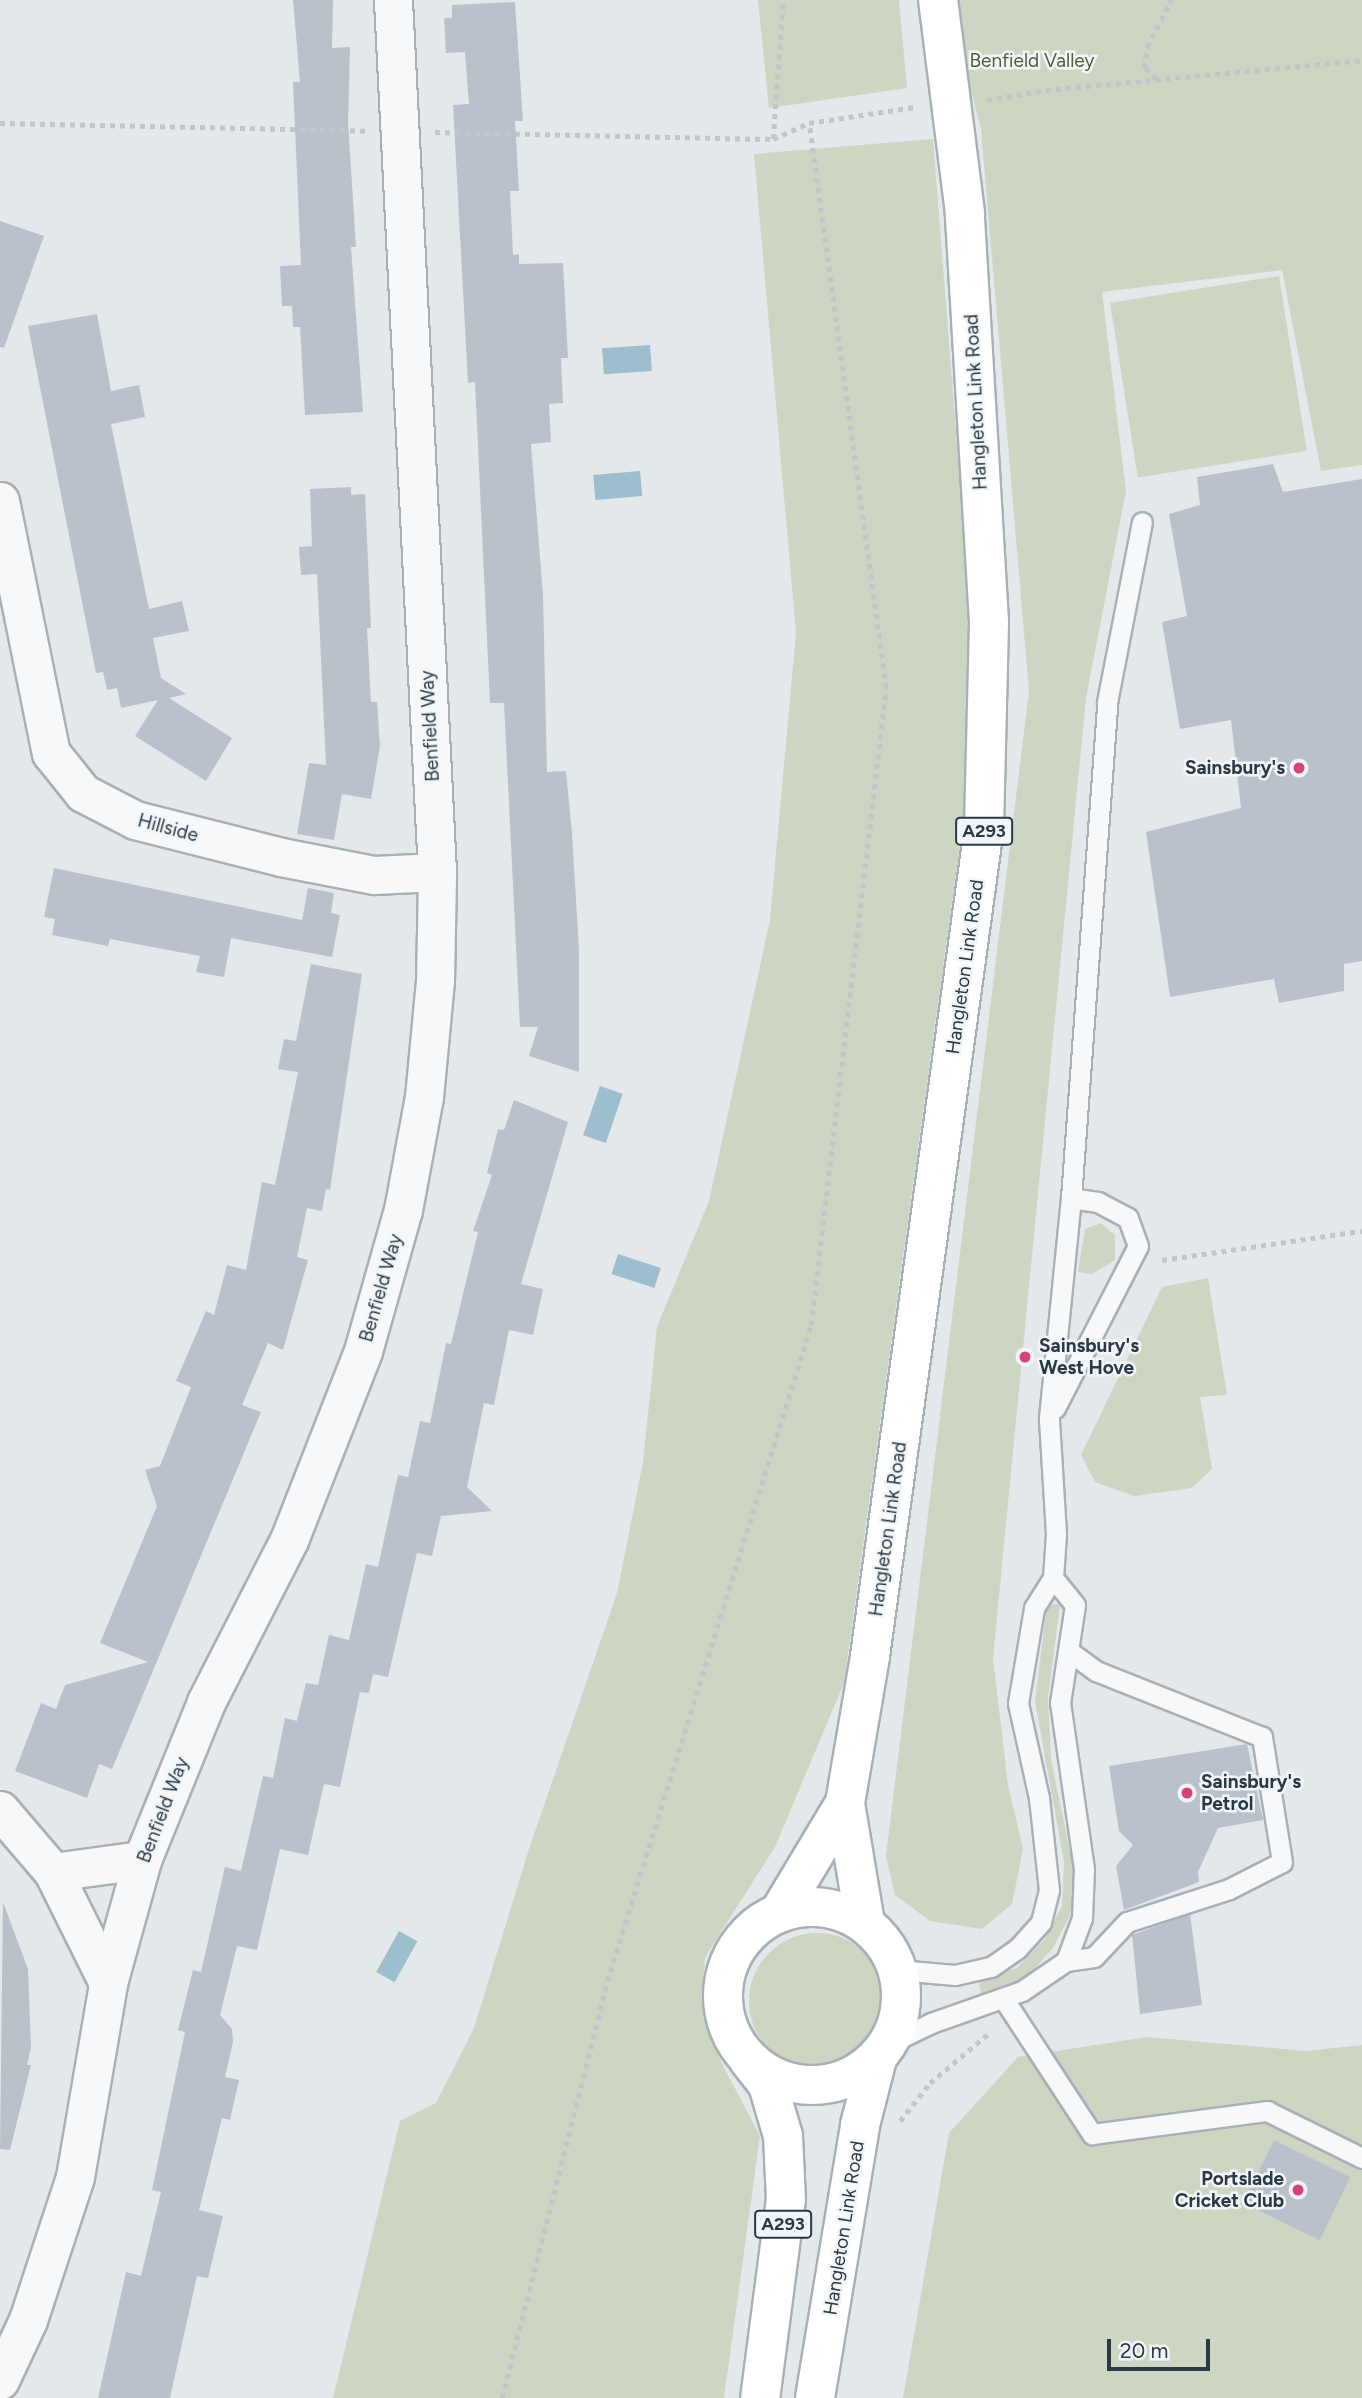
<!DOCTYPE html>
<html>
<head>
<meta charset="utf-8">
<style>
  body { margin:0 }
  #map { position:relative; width:1362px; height:2398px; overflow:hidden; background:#e3e8eb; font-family:Figtree,sans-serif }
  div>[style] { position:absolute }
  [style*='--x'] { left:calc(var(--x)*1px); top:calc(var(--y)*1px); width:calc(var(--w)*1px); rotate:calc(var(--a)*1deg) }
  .green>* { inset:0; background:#ccd6c3; transform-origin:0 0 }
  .round { border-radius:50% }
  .water>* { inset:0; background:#9cbecd; transform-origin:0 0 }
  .building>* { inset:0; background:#b9c2ca; transform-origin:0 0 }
  .path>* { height:4.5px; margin-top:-2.25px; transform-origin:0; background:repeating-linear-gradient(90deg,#c1c6ca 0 5px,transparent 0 10px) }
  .roads { filter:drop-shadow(2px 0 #a7b0b6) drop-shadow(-2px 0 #a7b0b6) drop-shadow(0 2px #a7b0b6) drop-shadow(0 -2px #a7b0b6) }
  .lane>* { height:19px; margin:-9.5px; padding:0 9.5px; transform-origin:9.5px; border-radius:9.5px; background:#f6f8f9 }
  .street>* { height:37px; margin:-18.5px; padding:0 18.5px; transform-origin:18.5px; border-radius:18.5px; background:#f6f8f9 }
  .highway>* { height:38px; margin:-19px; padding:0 19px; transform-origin:19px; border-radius:19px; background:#fff }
  .highway>.ring { margin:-19px; padding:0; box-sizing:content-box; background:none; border:38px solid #fff; border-radius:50% }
  .dots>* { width:19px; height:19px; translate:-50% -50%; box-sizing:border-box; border:4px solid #f2f6f8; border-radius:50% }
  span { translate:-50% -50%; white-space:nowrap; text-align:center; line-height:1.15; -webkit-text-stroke:5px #f2f6f8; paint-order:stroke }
  .shield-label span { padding:2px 5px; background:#f2f6f8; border:2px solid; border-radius:5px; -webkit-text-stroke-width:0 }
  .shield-label { font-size:18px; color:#293945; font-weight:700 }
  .park-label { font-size:19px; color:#486136 }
  .street-label { font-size:19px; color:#293945 }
  .poi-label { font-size:19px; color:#293945; font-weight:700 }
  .right { translate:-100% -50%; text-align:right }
  .left { translate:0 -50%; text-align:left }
  .scale { position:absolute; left:1107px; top:2339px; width:103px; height:32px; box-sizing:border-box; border:4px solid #293945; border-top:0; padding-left:9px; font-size:21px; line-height:24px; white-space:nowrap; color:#293945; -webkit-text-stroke:5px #f2f6f8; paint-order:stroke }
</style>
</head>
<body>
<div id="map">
  <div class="green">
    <div style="clip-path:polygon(758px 0,899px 0,907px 88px,769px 108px)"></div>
    <div style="clip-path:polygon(959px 0,1362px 0,1362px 465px,1321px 471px,1282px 270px,1102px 292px,1126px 491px,1086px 698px,993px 1658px,1008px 1785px,1023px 1849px,1012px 1904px,982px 1929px,930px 1921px,895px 1895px,886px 1856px,1029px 691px,981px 129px,964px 64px)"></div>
    <div style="clip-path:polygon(933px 139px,978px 714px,844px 1683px,775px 1847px,705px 1957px,702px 2005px,721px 2062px,760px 2136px,724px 2398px,333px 2398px,400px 2121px,436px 2103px,474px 2028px,529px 1849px,617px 1593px,643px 1462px,657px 1327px,709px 1201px,770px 920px,796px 633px,754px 154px)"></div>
    <div style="left:1279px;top:276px;width:177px;height:171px;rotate:81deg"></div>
    <div style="clip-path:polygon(1101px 1223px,1115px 1235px,1115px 1260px,1092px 1274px,1078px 1272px,1085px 1229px)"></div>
    <div style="clip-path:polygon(1208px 1278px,1227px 1395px,1200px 1397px,1212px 1469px,1192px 1488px,1134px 1496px,1095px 1482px,1081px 1455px,1162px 1287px)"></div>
    <div style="clip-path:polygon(1060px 1604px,1048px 1698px,1051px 1759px,1075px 1877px,1070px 1915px,1053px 1948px,1026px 1978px,981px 1997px,979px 1981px,1017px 1968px,1046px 1938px,1062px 1906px,1064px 1862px,1035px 1701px,1047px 1605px)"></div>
    <div class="round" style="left:749px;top:1933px;width:136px;height:136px"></div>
    <div style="clip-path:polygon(1147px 2037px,1306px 2051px,1362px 2045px,1362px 2398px,903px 2398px,949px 2133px,1018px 2057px)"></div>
  </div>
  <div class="water">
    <div style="left:650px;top:345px;width:26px;height:48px;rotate:86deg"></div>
    <div style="left:640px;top:471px;width:25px;height:47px;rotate:85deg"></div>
    <div style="left:600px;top:1086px;width:24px;height:52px;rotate:19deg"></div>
    <div style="left:618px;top:1254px;width:45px;height:21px;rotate:18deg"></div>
    <div style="left:399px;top:1931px;width:21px;height:47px;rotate:29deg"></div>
  </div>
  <div class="building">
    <div style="clip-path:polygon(293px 0,333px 0,332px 48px,350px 47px,348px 122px,356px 247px,351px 247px,363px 412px,305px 415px,300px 327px,293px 327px,292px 306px,282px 306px,280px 266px,301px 265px,293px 82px,300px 82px)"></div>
    <div style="clip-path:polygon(515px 2px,523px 121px,515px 121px,519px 191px,510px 191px,513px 255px,519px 254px,519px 264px,563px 263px,568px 358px,561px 358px,563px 403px,549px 404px,551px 442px,531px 444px,543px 595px,547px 772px,566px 771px,572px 833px,579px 950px,579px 1072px,529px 1056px,538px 1027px,520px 1027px,504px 703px,490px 703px,475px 382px,468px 383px,453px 105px,469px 104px,465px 52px,446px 53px,444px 18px,452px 18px,452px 5px)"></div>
    <div style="clip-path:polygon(0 221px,44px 236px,4px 348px,0 347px)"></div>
    <div style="clip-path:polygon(97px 314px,111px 391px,139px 385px,145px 417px,111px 424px,149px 609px,182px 601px,189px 631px,153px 638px,161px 678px,186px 694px,169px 698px,232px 738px,206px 781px,135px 736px,158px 700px,121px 708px,117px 688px,107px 690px,103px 672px,96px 673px,28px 326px)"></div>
    <div style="clip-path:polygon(1273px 464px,1283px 492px,1362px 479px,1362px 961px,1344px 964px,1344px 991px,1279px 1003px,1274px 979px,1170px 997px,1146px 832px,1241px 808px,1231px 720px,1180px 729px,1162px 622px,1187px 616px,1169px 514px,1200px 505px,1197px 477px)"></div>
    <div style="clip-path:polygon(351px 487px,351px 495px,365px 494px,371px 628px,367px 628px,371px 702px,377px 702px,380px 746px,371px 799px,342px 794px,334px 840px,297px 834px,309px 763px,326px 765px,317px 574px,301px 575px,299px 547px,312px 546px,310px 489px)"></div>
    <div style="clip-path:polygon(54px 868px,302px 920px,308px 888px,334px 893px,331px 913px,340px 915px,332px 957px,231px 938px,224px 977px,196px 972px,200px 956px,110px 939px,108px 946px,52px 935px,55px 919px,44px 917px)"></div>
    <div style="clip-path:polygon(311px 964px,362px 974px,330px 1190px,326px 1189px,322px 1211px,307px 1208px,297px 1257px,308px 1260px,283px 1350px,268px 1343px,242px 1405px,261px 1412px,112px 1769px,99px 1764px,87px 1798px,15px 1771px,41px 1703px,56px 1709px,65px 1685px,148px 1662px,100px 1643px,157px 1506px,145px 1470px,160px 1466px,191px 1387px,176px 1381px,206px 1311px,214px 1315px,227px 1265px,246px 1270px,262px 1182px,275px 1185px,298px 1072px,278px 1069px,284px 1039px,296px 1041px)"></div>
    <div style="clip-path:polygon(514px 1100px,568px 1122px,521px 1284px,543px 1289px,533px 1335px,509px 1330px,494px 1405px,484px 1403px,467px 1487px,492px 1511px,441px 1516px,432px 1556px,417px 1553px,388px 1677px,373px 1674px,369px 1693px,360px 1692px,340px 1787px,324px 1784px,308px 1855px,280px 1849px,257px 1950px,237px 1946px,220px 2015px,232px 2029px,233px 2042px,225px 2077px,239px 2080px,230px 2120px,222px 2118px,199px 2210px,223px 2216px,208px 2278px,197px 2276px,170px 2398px,98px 2398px,126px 2272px,141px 2276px,161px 2192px,152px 2190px,185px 2032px,178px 2030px,193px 1970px,201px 1972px,225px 1867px,241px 1871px,263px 1776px,273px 1778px,285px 1718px,297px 1721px,306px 1683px,318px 1685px,329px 1635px,349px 1640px,366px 1564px,378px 1567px,398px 1475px,408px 1477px,420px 1421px,430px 1423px,446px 1343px,451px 1344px,478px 1232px,473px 1231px,492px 1175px,487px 1173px,498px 1129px,504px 1130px)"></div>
    <div style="clip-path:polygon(1247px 1744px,1263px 1820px,1218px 1828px,1198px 1872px,1199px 1882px,1124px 1910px,1116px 1866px,1133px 1845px,1119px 1831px,1109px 1766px)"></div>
    <div style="clip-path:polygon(3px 1902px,28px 1969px,31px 2047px,27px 2065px,31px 2065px,10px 2150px,0 2149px)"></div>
    <div style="clip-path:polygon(1190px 1914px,1202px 2005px,1140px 2014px,1132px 1935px)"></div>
    <div style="left:1274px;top:2140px;width:85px;height:70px;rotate:26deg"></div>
  </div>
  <div class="path">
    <div style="--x:1156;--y:79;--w:16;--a:-137"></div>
    <div style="--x:1144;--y:68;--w:21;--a:-82"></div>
    <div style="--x:1147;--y:47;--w:53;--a:-62.9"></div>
    <div style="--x:987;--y:100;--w:60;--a:-9.6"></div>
    <div style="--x:1046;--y:90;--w:317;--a:-5.4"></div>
    <div style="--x:0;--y:123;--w:367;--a:1.2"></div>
    <div style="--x:435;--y:132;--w:338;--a:1.2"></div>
    <div style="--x:773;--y:139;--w:39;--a:-24"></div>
    <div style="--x:809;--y:123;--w:107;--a:-8.6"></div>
    <div style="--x:773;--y:139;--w:139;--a:-85.9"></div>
    <div style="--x:1162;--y:1260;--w:202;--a:-8.3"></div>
    <div style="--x:900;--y:2121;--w:48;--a:-51.7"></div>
    <div style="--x:930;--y:2083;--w:76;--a:-40.2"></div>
    <div style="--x:502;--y:2398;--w:439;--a:-75.8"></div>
    <div style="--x:610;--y:1972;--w:678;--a:-72.74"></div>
    <div style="--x:811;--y:1325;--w:641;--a:-83.28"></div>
    <div style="--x:886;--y:688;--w:570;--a:-97.76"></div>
  </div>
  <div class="roads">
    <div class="lane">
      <div style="--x:1055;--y:1408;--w:182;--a:-62.9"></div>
      <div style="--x:1138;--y:1246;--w:30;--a:-110"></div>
      <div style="--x:1128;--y:1218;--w:34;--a:-152"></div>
      <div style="--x:1098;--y:1202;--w:27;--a:-172"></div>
      <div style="--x:1066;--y:1961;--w:28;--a:-8"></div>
      <div style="--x:1094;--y:1957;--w:48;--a:-46.7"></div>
      <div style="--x:1127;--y:1922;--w:107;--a:-17.9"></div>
      <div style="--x:1229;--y:1889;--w:59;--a:-27"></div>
      <div style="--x:1282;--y:1862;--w:127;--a:-99.1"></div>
      <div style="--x:1262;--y:1737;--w:179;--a:-158.3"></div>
      <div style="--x:1096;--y:1671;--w:31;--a:-144"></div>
      <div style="--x:898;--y:1970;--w:57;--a:5"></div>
      <div style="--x:955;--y:1975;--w:37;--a:-13"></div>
      <div style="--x:991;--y:1967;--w:32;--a:-35"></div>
      <div style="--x:1017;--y:1949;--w:36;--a:-48"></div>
      <div style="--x:1041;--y:1922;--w:33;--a:-76"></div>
      <div style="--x:1049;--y:1890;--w:93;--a:-96.2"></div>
      <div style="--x:1039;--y:1798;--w:97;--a:-102.5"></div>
      <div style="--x:1018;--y:1703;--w:96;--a:-80.4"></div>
      <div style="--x:1034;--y:1608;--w:36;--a:-58"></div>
      <div style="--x:1053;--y:1578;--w:44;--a:-86.1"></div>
      <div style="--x:1056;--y:1534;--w:116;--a:-93.5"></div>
      <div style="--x:1049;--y:1418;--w:221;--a:-84.3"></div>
      <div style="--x:1071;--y:1198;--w:497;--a:-85.8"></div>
      <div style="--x:1107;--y:702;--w:183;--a:-79"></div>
      <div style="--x:1003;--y:1998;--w:163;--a:56.8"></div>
      <div style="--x:1092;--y:2134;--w:177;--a:-7.5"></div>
      <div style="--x:1267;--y:2111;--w:106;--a:26.3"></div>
      <div style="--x:888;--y:2044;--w:48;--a:-26"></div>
      <div style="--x:931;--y:2023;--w:96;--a:-19.4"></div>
      <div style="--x:1022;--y:1991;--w:53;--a:-34.3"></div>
      <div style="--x:1066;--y:1961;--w:46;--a:-69.6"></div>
      <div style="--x:1082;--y:1918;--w:49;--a:-87.7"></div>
      <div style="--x:1084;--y:1869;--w:168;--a:-98.2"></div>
      <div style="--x:1060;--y:1703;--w:99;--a:-81.3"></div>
      <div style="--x:1075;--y:1605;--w:35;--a:-129"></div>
    </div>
    <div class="street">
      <div style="--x:0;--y:501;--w:257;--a:78.6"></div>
      <div style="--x:51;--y:753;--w:51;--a:51.3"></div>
      <div style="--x:83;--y:793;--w:59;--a:27.4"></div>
      <div style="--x:135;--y:820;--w:151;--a:14.2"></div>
      <div style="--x:281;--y:857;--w:95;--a:11"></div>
      <div style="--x:374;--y:875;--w:63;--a:-2.7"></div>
      <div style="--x:0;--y:1810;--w:82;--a:49.5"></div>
      <div style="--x:53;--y:1872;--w:124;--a:63.6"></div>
      <div style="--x:53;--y:1872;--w:90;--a:-7.7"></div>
      <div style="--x:0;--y:2380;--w:66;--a:-65"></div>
      <div style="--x:28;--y:2320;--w:151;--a:-71.8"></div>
      <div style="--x:75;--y:2177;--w:197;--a:-80.3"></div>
      <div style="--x:108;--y:1983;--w:128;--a:-74.5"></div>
      <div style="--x:142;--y:1860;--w:170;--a:-67.9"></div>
      <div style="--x:206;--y:1702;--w:182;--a:-62.9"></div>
      <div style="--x:289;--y:1540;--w:203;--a:-68.6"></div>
      <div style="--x:363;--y:1351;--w:147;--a:-74.2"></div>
      <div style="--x:403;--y:1210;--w:115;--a:-79.5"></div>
      <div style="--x:424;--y:1097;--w:117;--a:-84.6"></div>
      <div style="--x:435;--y:981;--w:109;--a:-88.9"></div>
      <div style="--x:437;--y:872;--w:873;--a:-92.89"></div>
    </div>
    <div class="highway">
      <div class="ring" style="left:723px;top:1907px;width:140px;height:140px"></div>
      <div style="--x:779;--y:1913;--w:128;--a:-59"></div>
      <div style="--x:865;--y:1923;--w:122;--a:-99.5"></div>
      <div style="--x:845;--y:1803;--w:149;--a:-80.3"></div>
      <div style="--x:870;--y:1656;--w:836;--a:-82.16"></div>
      <div style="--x:984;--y:828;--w:206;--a:-88.6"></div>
      <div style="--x:989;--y:622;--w:410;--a:-93.4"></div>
      <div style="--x:965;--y:213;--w:215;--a:-97.2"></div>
      <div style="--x:748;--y:2059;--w:33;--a:52"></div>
      <div style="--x:768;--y:2085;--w:53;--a:73.6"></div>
      <div style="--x:783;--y:2136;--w:63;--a:87.3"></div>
      <div style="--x:786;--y:2199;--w:201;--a:97.4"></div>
      <div style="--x:815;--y:2398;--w:277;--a:-80.6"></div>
      <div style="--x:860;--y:2125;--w:68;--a:-75.6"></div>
    </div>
  </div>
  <div class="dots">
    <div style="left:1299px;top:768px;background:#d54379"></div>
    <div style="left:1025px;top:1357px;background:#d54379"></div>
    <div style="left:1187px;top:1793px;background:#d54379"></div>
    <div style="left:1298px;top:2190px;background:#d54379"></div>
  </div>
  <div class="shield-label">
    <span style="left:984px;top:831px">A293</span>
    <span style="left:783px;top:2224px">A293</span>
  </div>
  <div class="park-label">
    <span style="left:1032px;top:61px">Benfield Valley</span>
  </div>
  <div class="street-label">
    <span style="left:976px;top:402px;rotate:-93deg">Hangleton Link Road</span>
    <span style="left:430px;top:726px;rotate:-93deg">Benfield Way</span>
    <span style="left:168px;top:828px;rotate:15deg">Hillside</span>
    <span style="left:965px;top:967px;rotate:-82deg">Hangleton Link Road</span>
    <span style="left:381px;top:1288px;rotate:-74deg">Benfield Way</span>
    <span style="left:888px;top:1529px;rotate:-82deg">Hangleton Link Road</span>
    <span style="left:163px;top:1810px;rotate:-69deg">Benfield Way</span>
    <span style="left:844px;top:2228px;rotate:-81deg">Hangleton Link Road</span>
  </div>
  <div class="poi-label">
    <span class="right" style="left:1285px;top:768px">Sainsbury's</span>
    <span class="left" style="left:1039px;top:1357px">Sainsbury's<br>West Hove</span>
    <span class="left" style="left:1201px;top:1793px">Sainsbury's<br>Petrol</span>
    <span class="right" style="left:1284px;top:2190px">Portslade<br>Cricket Club</span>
  </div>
  <div class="scale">20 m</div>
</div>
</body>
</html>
